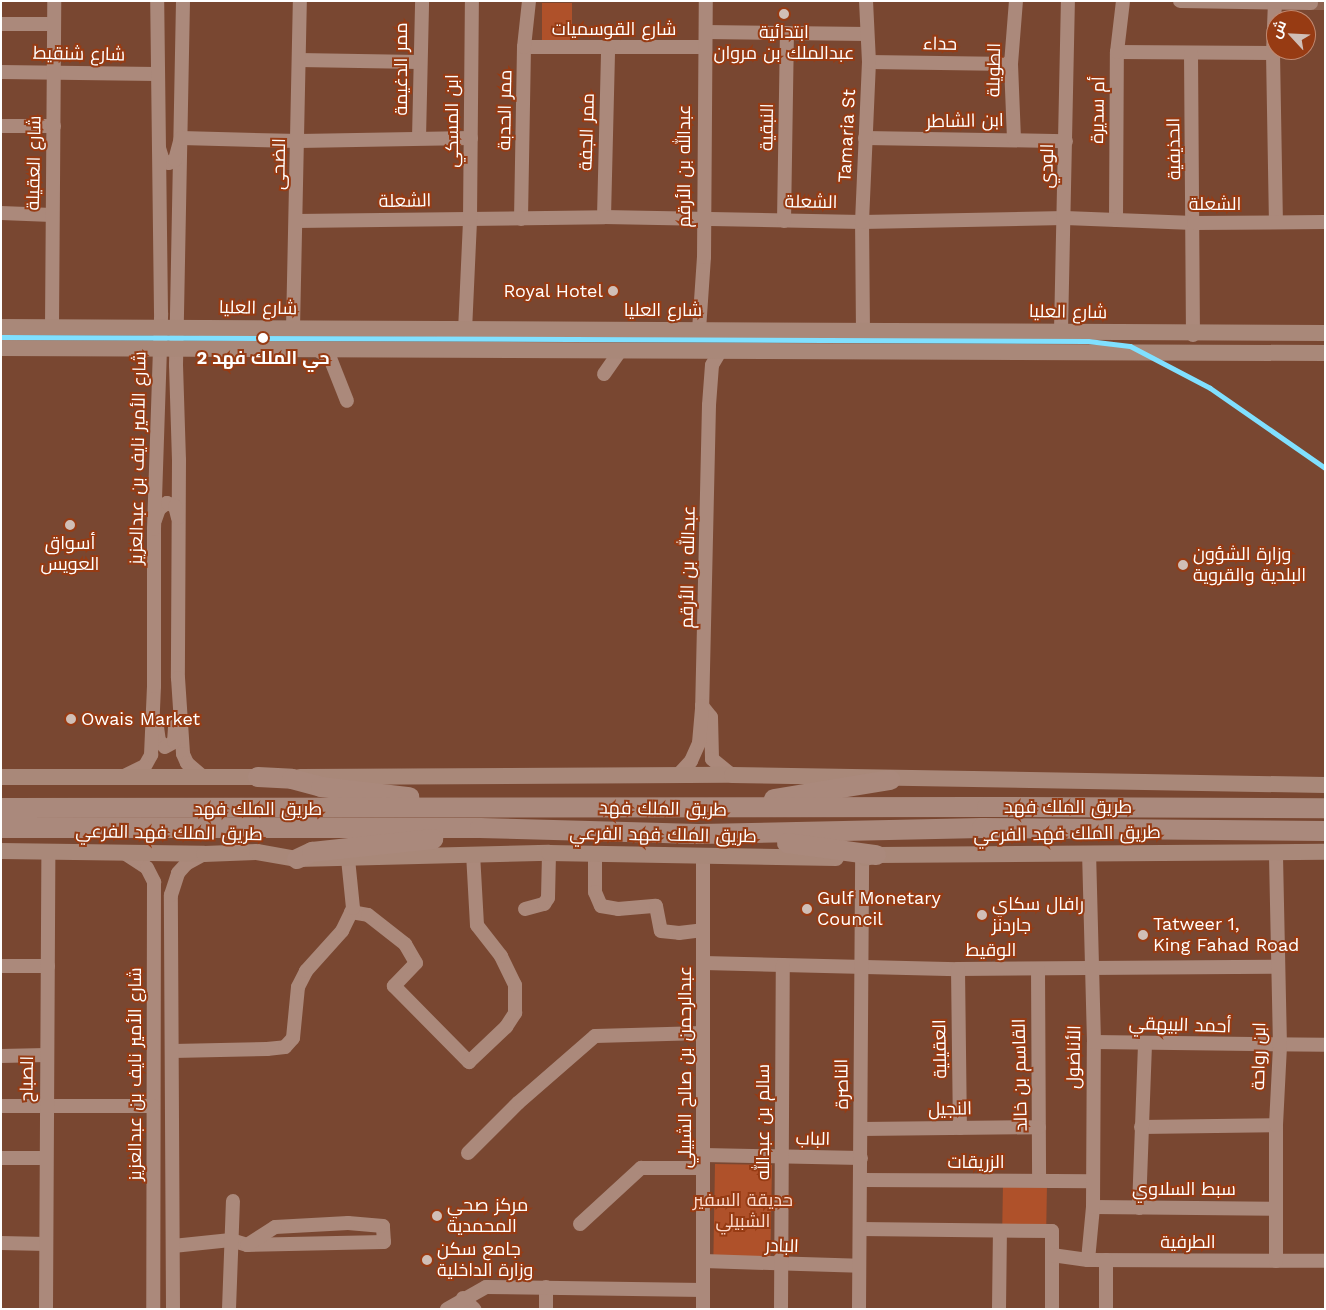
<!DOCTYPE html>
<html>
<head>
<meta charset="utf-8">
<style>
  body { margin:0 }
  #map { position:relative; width:1326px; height:1310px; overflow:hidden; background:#794731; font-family:"Work Sans",Cairo,sans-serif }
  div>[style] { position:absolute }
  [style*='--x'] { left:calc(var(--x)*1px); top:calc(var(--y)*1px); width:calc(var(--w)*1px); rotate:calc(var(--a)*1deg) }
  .green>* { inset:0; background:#af512a; transform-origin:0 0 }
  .minor-tunnel>* { height:14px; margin-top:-7px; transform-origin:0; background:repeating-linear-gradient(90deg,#8d6350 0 14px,transparent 0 21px) }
  .minor>* { height:14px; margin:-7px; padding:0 7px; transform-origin:7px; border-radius:7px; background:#ab897b }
  .major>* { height:16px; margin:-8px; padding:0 8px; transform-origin:8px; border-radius:8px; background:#a98879 }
  .highway>* { height:20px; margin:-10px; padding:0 10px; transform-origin:10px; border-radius:10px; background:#aa897c }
  .highway-bridge>* { height:20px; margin:-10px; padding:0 10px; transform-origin:10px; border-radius:10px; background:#aa897c }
  .metro-1>* { height:5px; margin:-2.5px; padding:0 2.5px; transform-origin:2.5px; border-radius:2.5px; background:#80e0ff }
  .dots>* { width:14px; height:14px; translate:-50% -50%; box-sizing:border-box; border:2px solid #973b13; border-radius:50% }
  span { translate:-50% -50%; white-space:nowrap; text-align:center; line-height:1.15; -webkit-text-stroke:4px #973b13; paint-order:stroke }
  .street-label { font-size:18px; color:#fff }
  .poi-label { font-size:18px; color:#fff }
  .right { translate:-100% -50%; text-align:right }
  .left { translate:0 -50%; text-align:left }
  .stop-label { font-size:18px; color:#fff; font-weight:700 }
  .park-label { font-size:18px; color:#fddacc }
  .frame { position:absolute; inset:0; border:2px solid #fff; pointer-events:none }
  .north { position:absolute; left:1266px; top:10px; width:50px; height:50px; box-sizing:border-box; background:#973b13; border:1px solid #c18971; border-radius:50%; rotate:295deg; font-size:14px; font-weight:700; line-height:20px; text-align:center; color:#fff }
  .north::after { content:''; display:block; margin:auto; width:18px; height:22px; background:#d0bfb7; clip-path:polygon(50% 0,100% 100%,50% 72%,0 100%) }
</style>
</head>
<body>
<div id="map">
  <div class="green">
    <div style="left:542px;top:3px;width:30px;height:38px"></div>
    <div style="left:715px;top:1164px;width:57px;height:93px;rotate:1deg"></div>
    <div style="left:1047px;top:1184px;width:43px;height:44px;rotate:91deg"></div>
  </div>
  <div class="minor-tunnel">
    <div style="--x:1311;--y:3;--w:14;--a:0"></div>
  </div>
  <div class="minor">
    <div style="--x:183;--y:1;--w:364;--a:91.1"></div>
    <div style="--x:176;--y:365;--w:95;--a:88.2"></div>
    <div style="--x:179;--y:460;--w:218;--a:90.3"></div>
    <div style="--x:178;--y:678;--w:76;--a:86.2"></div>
    <div style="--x:183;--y:754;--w:10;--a:66"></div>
    <div style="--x:187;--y:763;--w:20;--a:41"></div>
    <div style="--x:1180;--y:1;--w:131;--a:0.9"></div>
    <div style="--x:1275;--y:1;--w:52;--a:92.2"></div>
    <div style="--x:1273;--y:53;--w:169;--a:89"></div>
    <div style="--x:1;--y:24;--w:53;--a:0"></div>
    <div style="--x:706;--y:32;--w:161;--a:0.7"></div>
    <div style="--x:524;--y:47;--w:180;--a:0"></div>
    <div style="--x:1117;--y:52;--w:156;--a:0.4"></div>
    <div style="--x:1191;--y:53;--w:282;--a:89.6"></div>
    <div style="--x:299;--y:60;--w:120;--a:1"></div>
    <div style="--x:869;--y:62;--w:142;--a:0.8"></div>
    <div style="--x:1;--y:72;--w:155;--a:0.7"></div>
    <div style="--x:1;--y:126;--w:53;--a:0"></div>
    <div style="--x:419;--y:138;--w:137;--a:-88.7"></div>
    <div style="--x:865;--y:138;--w:201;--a:0.9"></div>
    <div style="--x:1014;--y:139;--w:75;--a:-92.3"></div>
    <div style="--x:1011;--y:64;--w:63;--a:-85.5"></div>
    <div style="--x:159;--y:148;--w:14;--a:73"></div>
    <div style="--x:163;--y:161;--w:6;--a:18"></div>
    <div style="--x:169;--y:163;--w:7;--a:-27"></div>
    <div style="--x:175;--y:160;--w:23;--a:-75"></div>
    <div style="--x:181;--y:138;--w:118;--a:1.5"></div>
    <div style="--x:299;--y:141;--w:172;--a:-1"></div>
    <div style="--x:1;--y:213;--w:51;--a:2.2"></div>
    <div style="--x:604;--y:217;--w:168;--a:-88.6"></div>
    <div style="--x:521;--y:219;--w:172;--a:-89"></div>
    <div style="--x:524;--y:47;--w:46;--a:-83.8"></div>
    <div style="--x:1116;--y:220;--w:168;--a:-89.7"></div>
    <div style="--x:1117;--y:52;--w:51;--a:-83.3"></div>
    <div style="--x:296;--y:221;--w:308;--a:-0.7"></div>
    <div style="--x:604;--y:217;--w:258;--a:1.1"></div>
    <div style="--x:862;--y:222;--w:203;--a:-1.1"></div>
    <div style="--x:1065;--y:218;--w:129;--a:2.2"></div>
    <div style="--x:1194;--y:223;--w:131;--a:-0.4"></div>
    <div style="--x:784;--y:221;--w:187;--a:-89.1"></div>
    <div style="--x:52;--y:327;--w:326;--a:-89.6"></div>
    <div style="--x:293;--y:328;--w:327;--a:-88.8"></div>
    <div style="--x:699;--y:330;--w:73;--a:-86.1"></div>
    <div style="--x:704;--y:257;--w:256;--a:-89.6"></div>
    <div style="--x:465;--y:331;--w:112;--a:-87.4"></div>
    <div style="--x:470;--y:219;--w:218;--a:-89.5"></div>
    <div style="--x:1061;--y:331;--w:330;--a:-88.8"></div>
    <div style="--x:863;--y:332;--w:110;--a:-90.5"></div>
    <div style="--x:862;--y:222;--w:160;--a:-87.5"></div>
    <div style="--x:869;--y:62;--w:61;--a:-92.8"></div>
    <div style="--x:316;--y:349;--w:17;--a:33"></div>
    <div style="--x:330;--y:358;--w:46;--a:68.4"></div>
    <div style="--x:721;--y:350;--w:17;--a:121"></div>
    <div style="--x:712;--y:365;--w:40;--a:94.3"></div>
    <div style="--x:709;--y:405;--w:301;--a:91.3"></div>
    <div style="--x:702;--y:706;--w:14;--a:51"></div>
    <div style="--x:711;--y:717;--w:42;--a:88.6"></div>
    <div style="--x:712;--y:759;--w:26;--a:39"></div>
    <div style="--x:604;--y:374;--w:29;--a:-55"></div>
    <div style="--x:155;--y:520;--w:12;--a:-70"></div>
    <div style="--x:159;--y:509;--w:10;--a:-37"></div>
    <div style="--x:167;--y:503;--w:9;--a:21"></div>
    <div style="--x:175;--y:506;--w:12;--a:76"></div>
    <div style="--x:157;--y:727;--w:14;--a:82"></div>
    <div style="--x:159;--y:741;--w:8;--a:45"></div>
    <div style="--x:165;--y:747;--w:10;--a:-29"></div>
    <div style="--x:174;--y:742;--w:16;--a:-86"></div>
    <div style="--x:678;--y:775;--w:19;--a:-47"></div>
    <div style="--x:691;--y:761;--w:20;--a:-66"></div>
    <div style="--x:699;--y:743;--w:37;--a:-85"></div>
    <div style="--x:122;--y:777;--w:25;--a:-26"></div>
    <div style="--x:145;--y:766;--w:13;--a:-61"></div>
    <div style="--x:151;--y:755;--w:69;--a:-87.5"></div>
    <div style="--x:154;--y:686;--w:157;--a:-90"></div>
    <div style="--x:154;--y:529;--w:216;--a:-88.1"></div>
    <div style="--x:161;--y:313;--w:312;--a:-90.7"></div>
    <div style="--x:124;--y:853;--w:27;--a:33"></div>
    <div style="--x:147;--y:868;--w:16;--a:63"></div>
    <div style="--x:154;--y:882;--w:427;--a:90.1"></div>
    <div style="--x:595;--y:853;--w:39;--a:90"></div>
    <div style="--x:595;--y:892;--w:15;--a:67"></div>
    <div style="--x:601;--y:906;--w:17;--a:10"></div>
    <div style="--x:618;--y:909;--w:38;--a:-5"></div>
    <div style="--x:656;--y:906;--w:25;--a:79"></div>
    <div style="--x:661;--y:931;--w:18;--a:6"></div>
    <div style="--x:679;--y:933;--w:24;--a:-7"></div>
    <div style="--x:525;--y:909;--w:20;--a:-15"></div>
    <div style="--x:544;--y:904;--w:7;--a:-56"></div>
    <div style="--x:548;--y:898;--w:45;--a:-88.7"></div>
    <div style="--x:351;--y:912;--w:17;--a:10"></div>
    <div style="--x:368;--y:915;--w:47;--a:38.1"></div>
    <div style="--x:405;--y:944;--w:22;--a:60"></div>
    <div style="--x:416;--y:963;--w:32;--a:134"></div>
    <div style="--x:394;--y:986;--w:107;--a:45.4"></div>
    <div style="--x:469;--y:1062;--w:51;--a:-43.4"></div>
    <div style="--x:506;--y:1027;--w:17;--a:-57"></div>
    <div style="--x:515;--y:1013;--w:28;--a:-90"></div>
    <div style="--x:515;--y:985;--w:32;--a:-116"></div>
    <div style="--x:501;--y:956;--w:39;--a:-128"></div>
    <div style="--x:477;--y:925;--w:71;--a:-93.2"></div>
    <div style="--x:704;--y:963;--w:254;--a:1.4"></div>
    <div style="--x:958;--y:969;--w:320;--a:-0.4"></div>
    <div style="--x:1;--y:966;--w:47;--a:0"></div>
    <div style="--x:958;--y:969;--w:159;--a:89.3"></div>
    <div style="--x:1038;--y:969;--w:211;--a:89.7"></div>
    <div style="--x:1094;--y:1042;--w:231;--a:0.7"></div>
    <div style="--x:173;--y:1051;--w:94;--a:-1.2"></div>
    <div style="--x:267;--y:1049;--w:18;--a:-6"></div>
    <div style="--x:285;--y:1047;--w:12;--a:-48"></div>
    <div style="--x:293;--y:1038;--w:51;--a:-84.4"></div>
    <div style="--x:298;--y:987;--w:18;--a:-63"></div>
    <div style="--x:306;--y:971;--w:54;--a:-48"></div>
    <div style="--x:342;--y:931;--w:25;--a:-64"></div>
    <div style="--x:353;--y:908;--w:49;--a:-95.8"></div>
    <div style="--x:1;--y:1056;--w:45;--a:-1.3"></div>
    <div style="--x:1;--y:1106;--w:152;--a:0"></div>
    <div style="--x:1141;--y:1127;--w:135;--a:-0.8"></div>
    <div style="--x:861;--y:1129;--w:178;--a:-0.6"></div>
    <div style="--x:468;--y:1153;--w:71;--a:-45"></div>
    <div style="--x:518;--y:1103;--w:102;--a:-41"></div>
    <div style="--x:595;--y:1036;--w:108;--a:-1.6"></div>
    <div style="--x:704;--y:1155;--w:157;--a:1.1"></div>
    <div style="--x:1;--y:1158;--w:44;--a:0"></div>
    <div style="--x:862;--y:1180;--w:229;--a:0.3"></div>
    <div style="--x:1093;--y:1207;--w:183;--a:0.6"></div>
    <div style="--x:1139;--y:1208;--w:165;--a:-87.9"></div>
    <div style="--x:580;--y:1224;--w:83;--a:-42.6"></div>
    <div style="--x:641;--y:1168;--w:62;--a:0"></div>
    <div style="--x:860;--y:1229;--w:192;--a:0.6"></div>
    <div style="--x:1052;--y:1231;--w:78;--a:90"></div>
    <div style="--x:1;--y:1243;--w:45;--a:1.3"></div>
    <div style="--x:173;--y:1246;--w:58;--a:-5.9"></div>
    <div style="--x:231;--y:1240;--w:17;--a:17"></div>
    <div style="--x:247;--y:1245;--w:137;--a:-1.3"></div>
    <div style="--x:384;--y:1242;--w:16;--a:-94"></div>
    <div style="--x:383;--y:1226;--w:35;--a:-175"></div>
    <div style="--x:348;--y:1223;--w:73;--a:176.9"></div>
    <div style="--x:275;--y:1227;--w:33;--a:147"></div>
    <div style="--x:1052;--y:1255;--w:36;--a:8"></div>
    <div style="--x:1088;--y:1260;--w:237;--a:0.2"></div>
    <div style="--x:1088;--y:1260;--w:53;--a:-84.6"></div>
    <div style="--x:1093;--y:1207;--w:165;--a:-89.7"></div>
    <div style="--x:1094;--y:1042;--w:188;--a:-91.5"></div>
    <div style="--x:704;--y:1261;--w:155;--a:1.8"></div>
    <div style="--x:1276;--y:1261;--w:136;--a:-90"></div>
    <div style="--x:1276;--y:1125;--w:78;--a:-87.1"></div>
    <div style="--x:1280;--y:1047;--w:195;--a:-91.2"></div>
    <div style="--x:546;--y:1287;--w:22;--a:90"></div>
    <div style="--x:463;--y:1298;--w:16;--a:45"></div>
    <div style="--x:46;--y:1309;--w:458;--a:-89.7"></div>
    <div style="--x:173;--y:1309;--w:414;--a:-90.3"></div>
    <div style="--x:171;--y:895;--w:23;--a:-72"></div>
    <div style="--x:178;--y:873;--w:12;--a:-48"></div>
    <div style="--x:186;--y:864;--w:21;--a:-29"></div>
    <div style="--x:229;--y:1309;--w:108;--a:-87.9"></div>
    <div style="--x:447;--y:1309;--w:45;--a:-29.4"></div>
    <div style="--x:486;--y:1287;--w:217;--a:0.8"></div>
    <div style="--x:703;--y:1309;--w:453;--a:-90"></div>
    <div style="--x:781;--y:1309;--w:344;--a:-89.7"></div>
    <div style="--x:859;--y:1309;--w:450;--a:-89.6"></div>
    <div style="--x:999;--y:1309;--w:78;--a:-89.3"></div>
    <div style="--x:1106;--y:1309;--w:49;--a:-90"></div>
  </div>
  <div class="major">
    <div style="--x:1;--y:327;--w:1324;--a:0.26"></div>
    <div style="--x:1;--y:348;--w:1324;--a:0.22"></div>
    <div style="--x:1;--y:777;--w:269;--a:0"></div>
    <div style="--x:300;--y:777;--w:432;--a:-0.3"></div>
    <div style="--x:732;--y:775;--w:593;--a:0.97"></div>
    <div style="--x:1;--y:851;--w:203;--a:0.8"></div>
    <div style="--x:204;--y:854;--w:53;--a:-2.2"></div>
    <div style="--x:257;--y:852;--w:41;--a:9.9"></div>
    <div style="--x:297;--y:859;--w:252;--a:-1.4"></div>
    <div style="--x:549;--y:853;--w:287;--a:1"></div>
    <div style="--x:865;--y:858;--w:11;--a:-15"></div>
    <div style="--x:876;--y:855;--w:449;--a:-0.4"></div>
  </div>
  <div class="highway">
    <div style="--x:258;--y:777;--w:34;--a:3"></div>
    <div style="--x:292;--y:779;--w:30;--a:15"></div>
    <div style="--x:321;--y:787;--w:89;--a:6.5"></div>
    <div style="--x:774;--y:799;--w:118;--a:-9.3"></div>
    <div style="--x:1;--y:808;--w:986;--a:-0.06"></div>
    <div style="--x:1;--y:828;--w:479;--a:0"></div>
    <div style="--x:480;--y:828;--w:219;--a:1.6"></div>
    <div style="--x:699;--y:834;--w:283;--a:-1.2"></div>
    <div style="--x:787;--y:843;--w:90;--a:7.7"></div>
    <div style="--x:297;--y:859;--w:17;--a:-25"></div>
    <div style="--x:312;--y:852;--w:122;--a:-6.1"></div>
  </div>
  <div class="highway-bridge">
    <div style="--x:987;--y:807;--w:338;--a:0.2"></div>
    <div style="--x:982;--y:828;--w:343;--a:0.5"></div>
  </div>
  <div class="metro-1">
    <div style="--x:1;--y:337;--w:1087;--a:0.21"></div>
    <div style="--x:1088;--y:341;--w:42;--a:6.8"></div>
    <div style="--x:1130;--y:346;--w:90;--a:27.7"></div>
    <div style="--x:1210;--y:388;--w:140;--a:34.8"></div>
  </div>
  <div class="dots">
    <div style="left:784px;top:14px;background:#d0bfb7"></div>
    <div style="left:613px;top:291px;background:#d0bfb7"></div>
    <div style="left:263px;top:338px;background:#fff"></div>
    <div style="left:70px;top:525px;background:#d0bfb7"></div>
    <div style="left:1183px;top:565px;background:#d0bfb7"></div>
    <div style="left:71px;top:719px;background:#d0bfb7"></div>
    <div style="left:807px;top:909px;background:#d0bfb7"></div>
    <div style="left:982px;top:915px;background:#d0bfb7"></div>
    <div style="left:1143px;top:935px;background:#d0bfb7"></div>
    <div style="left:437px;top:1216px;background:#d0bfb7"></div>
    <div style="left:427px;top:1260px;background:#d0bfb7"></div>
  </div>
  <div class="street-label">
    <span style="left:614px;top:29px">شارع القوسميات</span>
    <span style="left:940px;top:44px;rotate:1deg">حداء</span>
    <span style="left:79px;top:54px;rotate:1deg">شارع شنقيط</span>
    <span style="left:401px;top:69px;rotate:-90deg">ممر الدغيمة</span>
    <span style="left:994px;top:70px;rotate:-89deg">الطويلة</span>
    <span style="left:505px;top:110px;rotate:-89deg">ممر الحدبة</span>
    <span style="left:1098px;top:110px;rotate:-89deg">أم سديرة</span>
    <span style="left:452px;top:121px;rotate:-90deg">ابن المسكي</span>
    <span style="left:965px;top:121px;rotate:-1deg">ابن الشاطر</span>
    <span style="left:767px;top:127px;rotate:-89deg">النبقية</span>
    <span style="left:587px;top:132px;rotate:-88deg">ممر الجفة</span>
    <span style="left:847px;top:136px;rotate:-87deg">Tamaria St</span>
    <span style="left:1174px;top:149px;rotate:-91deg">الحذيفية</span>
    <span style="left:34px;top:163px;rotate:-89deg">شارع العقيلة</span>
    <span style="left:279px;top:164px;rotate:-89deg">الضحى</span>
    <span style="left:684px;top:166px;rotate:-90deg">عبدالله بن الأرقم</span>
    <span style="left:1047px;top:166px;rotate:-89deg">الودي</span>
    <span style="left:405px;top:201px;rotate:-1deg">الشعلة</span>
    <span style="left:811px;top:202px;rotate:1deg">الشعلة</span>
    <span style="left:1215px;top:204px">الشعلة</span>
    <span style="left:258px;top:308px;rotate:1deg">شارع العليا</span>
    <span style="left:663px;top:310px">شارع العليا</span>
    <span style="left:1068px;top:312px;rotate:1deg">شارع العليا</span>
    <span style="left:138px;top:458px;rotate:-89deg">شارع الأمير نايف بن عبدالعزيز</span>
    <span style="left:688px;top:567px;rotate:-89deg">عبدالله بن الأرقم</span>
    <span style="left:1068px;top:807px">طريق الملك فهد</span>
    <span style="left:258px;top:809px">طريق الملك فهد</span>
    <span style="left:663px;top:809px;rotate:1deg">طريق الملك فهد</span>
    <span style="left:169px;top:833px;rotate:1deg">طريق الملك فهد الفرعي</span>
    <span style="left:1067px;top:834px;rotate:-1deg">طريق الملك فهد الفرعي</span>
    <span style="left:663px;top:835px;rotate:1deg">طريق الملك فهد الفرعي</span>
    <span style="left:991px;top:950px">الوقيط</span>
    <span style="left:1180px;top:1025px;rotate:2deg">أحمد البيهقي</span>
    <span style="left:940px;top:1049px;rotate:-91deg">العقيلية</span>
    <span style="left:1259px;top:1056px;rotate:-89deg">ابن رواحة</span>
    <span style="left:1074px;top:1057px;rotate:-89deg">الأناضول</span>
    <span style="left:685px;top:1067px;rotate:-90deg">عبدالرحمن بن صالح الشبيلي</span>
    <span style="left:135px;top:1074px;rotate:-90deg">شارع الأمير نايف بن عبدالعزيز</span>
    <span style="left:1020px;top:1075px;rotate:-91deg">القاسم بن خالد</span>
    <span style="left:27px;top:1079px;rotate:-89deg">الصباح</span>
    <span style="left:842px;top:1084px;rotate:-91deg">الناصرة</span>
    <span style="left:950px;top:1109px;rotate:-1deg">النجيل</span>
    <span style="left:763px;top:1122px;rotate:-90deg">سالم بن عبدالله</span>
    <span style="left:813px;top:1139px;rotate:1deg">الباب</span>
    <span style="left:976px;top:1162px">الزريقات</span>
    <span style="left:1184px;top:1189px">سبط السلاوي</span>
    <span style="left:1188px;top:1242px">الطرفية</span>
    <span style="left:782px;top:1246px;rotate:2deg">البادر</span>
  </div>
  <div class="poi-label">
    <span style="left:784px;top:43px">ابتدائية<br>عبدالملك بن مروان</span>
    <span class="right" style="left:603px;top:291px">Royal Hotel</span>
    <span style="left:70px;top:554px">أسواق<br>العويس</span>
    <span class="left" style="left:1193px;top:565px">وزارة الشؤون<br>البلدية والقروية</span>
    <span class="left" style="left:81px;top:719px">Owais Market</span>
    <span class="left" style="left:817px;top:909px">Gulf Monetary<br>Council</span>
    <span class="left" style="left:992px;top:915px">رافال سكاي<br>جاردنز</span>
    <span class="left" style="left:1153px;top:935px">Tatweer 1,<br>King Fahad Road</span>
    <span class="left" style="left:447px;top:1216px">مركز صحي<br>المحمدية</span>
    <span class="left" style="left:437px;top:1260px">جامع سكن<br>وزارة الداخلية</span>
  </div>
  <div class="stop-label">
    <span style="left:263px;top:358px">حي الملك فهد 2</span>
  </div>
  <div class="park-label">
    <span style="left:743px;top:1211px">حديقة السفير<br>الشبيلي</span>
  </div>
  <div class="frame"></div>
  <div class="north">ش</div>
</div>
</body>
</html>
